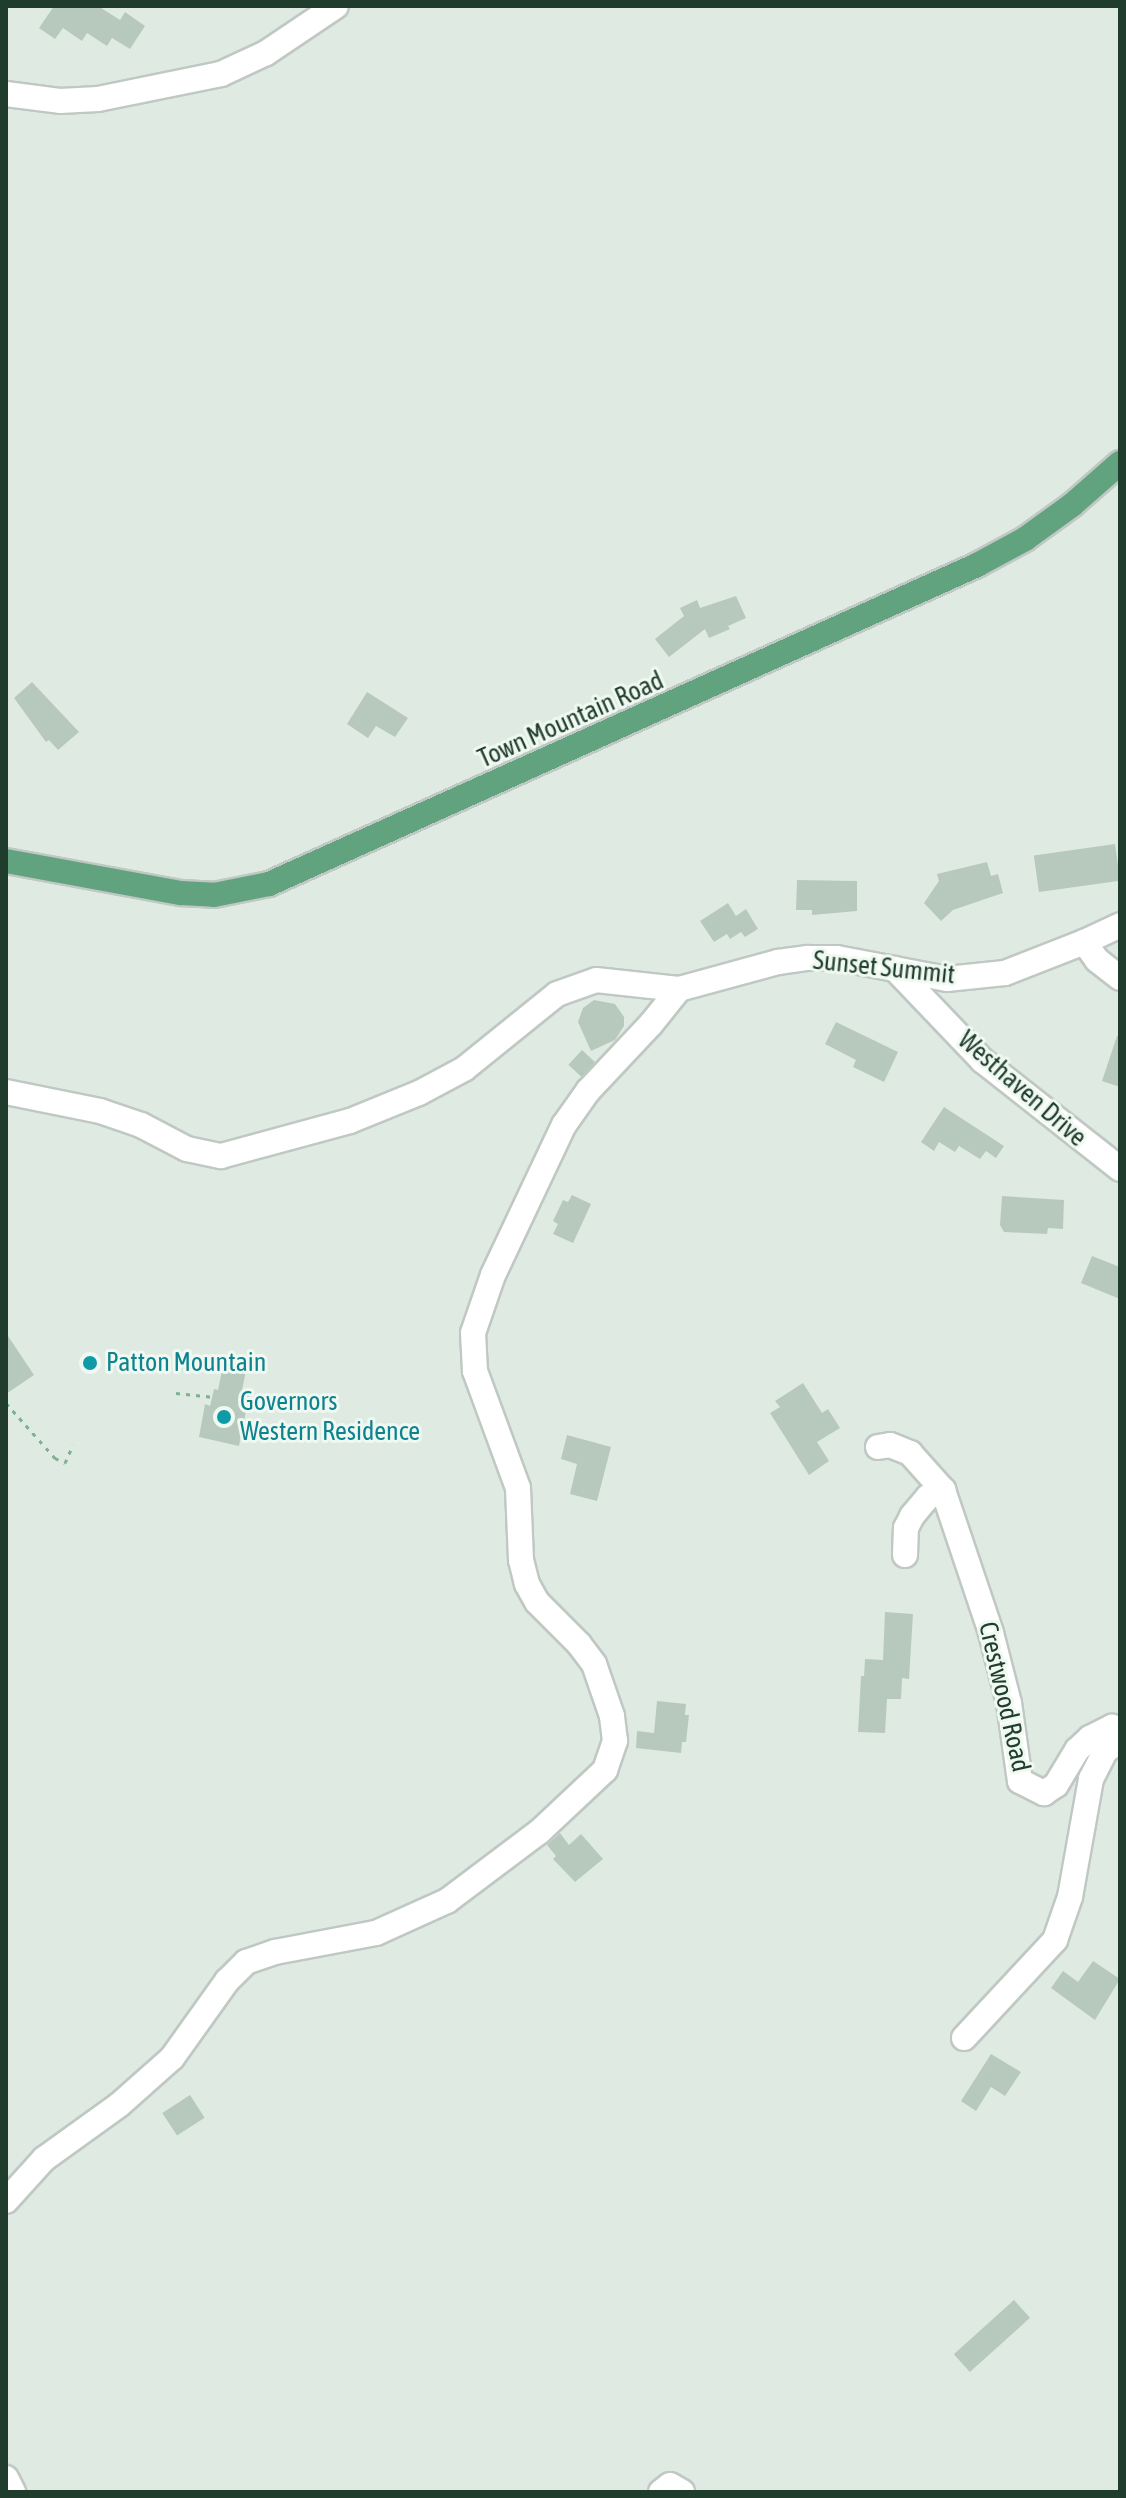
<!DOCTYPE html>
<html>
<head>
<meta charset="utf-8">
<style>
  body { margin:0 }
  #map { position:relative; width:1126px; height:2498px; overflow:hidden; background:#dfebe2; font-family:"Asap Condensed",sans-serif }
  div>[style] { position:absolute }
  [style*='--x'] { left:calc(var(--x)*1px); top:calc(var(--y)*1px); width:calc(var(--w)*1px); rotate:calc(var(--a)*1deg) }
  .building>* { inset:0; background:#b7c9bd; transform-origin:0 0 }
  .path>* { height:3px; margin-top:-1.5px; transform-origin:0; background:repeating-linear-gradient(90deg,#7db192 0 4px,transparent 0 10px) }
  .roads { filter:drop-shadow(2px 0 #c0c8c4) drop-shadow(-2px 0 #c0c8c4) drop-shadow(0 2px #c0c8c4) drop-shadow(0 -2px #c0c8c4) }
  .minor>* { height:24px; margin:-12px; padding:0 12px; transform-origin:12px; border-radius:12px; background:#fff }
  .major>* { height:24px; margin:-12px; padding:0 12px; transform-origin:12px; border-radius:12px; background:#61a37f }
  .dots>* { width:22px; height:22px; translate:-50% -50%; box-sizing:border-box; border:4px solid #eff8f1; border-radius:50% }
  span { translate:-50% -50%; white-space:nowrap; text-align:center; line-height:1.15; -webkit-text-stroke:6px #eff8f1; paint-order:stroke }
  .street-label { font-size:26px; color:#1f3c2c }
  .culture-label { font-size:26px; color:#0d838f }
  .left { translate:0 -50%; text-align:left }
  .frame { position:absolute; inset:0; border:8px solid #1f3c2c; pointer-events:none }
</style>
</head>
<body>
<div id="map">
  <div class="building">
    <div style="clip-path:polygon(54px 6px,98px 6px,120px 20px,125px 12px,145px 26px,130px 49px,112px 38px,107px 46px,87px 33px,82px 41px,63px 28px,55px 39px,39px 28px)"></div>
    <div style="clip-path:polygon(736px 596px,746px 618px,728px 626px,730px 629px,709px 638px,705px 629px,669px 657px,655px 639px,684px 616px,680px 608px,697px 600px,700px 608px)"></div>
    <div style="clip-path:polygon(32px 682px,79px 732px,58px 750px,49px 740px,46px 742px,14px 698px)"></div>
    <div style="clip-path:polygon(367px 692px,408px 718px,395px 737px,376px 726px,368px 738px,347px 724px)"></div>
    <div style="left:1115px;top:844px;width:37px;height:82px;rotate:82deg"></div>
    <div style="clip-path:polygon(987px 862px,991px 876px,998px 874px,1003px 893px,953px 910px,941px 921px,924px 903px,939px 881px,937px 874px)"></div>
    <div style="clip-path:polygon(797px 880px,857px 881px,857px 911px,812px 915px,812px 910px,796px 910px)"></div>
    <div style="clip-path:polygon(728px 903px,736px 916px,746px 909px,758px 929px,745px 937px,741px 932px,730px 939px,727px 934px,714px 942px,700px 921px)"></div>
    <div style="clip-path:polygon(594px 1000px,615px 1004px,624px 1017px,624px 1026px,615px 1040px,591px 1051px,578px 1022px,583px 1008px)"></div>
    <div style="clip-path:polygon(836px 1022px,898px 1052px,884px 1082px,853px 1067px,856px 1060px,825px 1044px)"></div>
    <div style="clip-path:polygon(1117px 1036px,1120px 1036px,1120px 1087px,1102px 1081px)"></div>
    <div style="left:582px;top:1050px;width:18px;height:20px;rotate:43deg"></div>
    <div style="clip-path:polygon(944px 1107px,1004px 1146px,996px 1158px,986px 1151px,980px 1159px,959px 1146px,955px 1152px,939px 1142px,934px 1151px,921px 1142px)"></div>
    <div style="clip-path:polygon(572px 1195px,591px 1204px,573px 1243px,553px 1234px,558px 1224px,553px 1221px,563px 1200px,568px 1202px)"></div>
    <div style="clip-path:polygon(1002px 1196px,1064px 1200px,1063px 1229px,1048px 1228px,1047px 1234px,1004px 1232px,1000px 1225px)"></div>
    <div style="clip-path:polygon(1092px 1256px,1120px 1267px,1120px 1299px,1081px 1283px)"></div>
    <div style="clip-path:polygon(6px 1333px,34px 1375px,6px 1394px)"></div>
    <div style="clip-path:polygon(223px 1366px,246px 1371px,241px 1395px,249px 1396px,239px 1446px,199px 1437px,205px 1404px,210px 1406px,214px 1389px,218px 1390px)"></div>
    <div style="clip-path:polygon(803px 1383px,822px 1413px,828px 1409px,840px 1428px,817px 1442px,829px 1461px,809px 1475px,770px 1413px,780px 1407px,775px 1401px)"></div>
    <div style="clip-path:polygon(567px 1435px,611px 1447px,597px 1501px,570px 1494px,577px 1464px,561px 1459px)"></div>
    <div style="clip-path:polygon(885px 1612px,913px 1614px,909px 1679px,902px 1678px,901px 1699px,887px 1699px,885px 1733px,858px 1732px,861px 1676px,864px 1676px,865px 1659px,883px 1660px)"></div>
    <div style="clip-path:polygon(657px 1701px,686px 1704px,685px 1715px,689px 1715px,686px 1742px,682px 1742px,681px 1753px,636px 1748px,637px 1731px,654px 1733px)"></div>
    <div style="clip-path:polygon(560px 1833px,569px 1845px,581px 1834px,603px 1859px,575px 1882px,553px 1859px,556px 1856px,547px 1845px)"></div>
    <div style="clip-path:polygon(1093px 1961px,1120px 1979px,1095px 2020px,1051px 1988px,1063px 1971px,1078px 1982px)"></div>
    <div style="clip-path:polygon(991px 2054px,1021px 2072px,1005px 2096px,991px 2087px,976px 2111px,961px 2101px)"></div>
    <div style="left:190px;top:2095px;width:27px;height:33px;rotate:57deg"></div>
    <div style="left:1014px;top:2300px;width:24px;height:81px;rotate:48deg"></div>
  </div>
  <div class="path">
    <div style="--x:176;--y:1393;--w:36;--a:6"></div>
    <div style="--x:6;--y:1403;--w:74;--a:48.3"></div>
    <div style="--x:55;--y:1458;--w:11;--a:27"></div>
    <div style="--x:65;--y:1463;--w:20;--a:-66"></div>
  </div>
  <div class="roads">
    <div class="minor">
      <div style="--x:6;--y:94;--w:54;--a:7.4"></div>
      <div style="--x:60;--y:101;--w:38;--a:-3"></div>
      <div style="--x:98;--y:99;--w:126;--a:-11.5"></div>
      <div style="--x:221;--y:74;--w:50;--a:-25"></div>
      <div style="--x:266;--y:53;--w:84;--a:-33.9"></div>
      <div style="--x:1084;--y:942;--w:40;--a:-25"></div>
      <div style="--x:895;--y:969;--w:127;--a:46.3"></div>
      <div style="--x:983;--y:1061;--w:174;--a:38.2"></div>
      <div style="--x:6;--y:1092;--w:96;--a:11.4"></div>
      <div style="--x:100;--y:1111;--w:43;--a:18.9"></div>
      <div style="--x:141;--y:1125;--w:52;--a:27.6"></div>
      <div style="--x:187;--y:1149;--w:35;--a:12"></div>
      <div style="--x:221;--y:1156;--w:134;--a:-15.2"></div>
      <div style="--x:350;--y:1121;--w:74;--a:-22.1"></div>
      <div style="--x:419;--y:1093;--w:51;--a:-28.1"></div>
      <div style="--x:464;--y:1069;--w:119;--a:-38.9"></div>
      <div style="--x:557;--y:994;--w:41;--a:-19.7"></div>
      <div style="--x:596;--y:980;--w:83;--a:6.2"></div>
      <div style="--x:679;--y:989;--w:103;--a:-15.3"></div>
      <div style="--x:778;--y:962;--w:30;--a:-8"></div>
      <div style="--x:808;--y:958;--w:29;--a:0"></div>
      <div style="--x:837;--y:958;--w:112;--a:10.8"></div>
      <div style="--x:947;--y:979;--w:58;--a:-5.9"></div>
      <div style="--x:1005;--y:973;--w:85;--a:-21.4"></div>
      <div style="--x:1084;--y:942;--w:22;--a:54"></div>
      <div style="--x:1097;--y:960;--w:29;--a:38"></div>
      <div style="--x:878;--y:1447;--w:12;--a:-9"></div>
      <div style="--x:890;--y:1445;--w:22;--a:22"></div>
      <div style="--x:910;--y:1453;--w:50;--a:48.3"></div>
      <div style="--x:943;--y:1490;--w:151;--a:71.4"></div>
      <div style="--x:991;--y:1633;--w:72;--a:75.6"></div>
      <div style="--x:1009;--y:1703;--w:79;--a:82"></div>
      <div style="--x:1020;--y:1781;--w:27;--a:27"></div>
      <div style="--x:1044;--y:1793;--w:14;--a:-34"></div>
      <div style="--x:1056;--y:1785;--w:41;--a:-59"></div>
      <div style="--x:1077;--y:1750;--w:18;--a:-43"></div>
      <div style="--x:1090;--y:1738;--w:25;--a:-27"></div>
      <div style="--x:1112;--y:1727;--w:9;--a:27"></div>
      <div style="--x:905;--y:1555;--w:27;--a:-88"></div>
      <div style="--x:906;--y:1528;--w:13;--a:-63"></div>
      <div style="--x:912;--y:1516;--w:25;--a:-50"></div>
      <div style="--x:928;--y:1497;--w:17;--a:-25"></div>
      <div style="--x:964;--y:2038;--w:134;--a:-47.1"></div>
      <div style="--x:1055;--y:1940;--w:46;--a:-70.8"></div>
      <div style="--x:1070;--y:1897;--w:120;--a:-79.9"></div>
      <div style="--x:1091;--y:1779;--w:31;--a:-63"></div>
      <div style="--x:1105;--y:1751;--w:18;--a:-34"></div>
      <div style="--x:6;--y:2201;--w:57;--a:-47.9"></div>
      <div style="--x:44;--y:2159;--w:92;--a:-35.8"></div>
      <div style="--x:119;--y:2105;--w:71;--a:-41.6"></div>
      <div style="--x:172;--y:2058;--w:95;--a:-54.5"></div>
      <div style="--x:227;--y:1981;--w:27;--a:-45"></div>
      <div style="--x:246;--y:1962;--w:31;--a:-19"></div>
      <div style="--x:275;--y:1952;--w:103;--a:-10.7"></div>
      <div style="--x:376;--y:1933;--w:78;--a:-24.3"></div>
      <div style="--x:447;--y:1901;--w:115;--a:-36.9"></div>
      <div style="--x:539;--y:1832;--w:91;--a:-43.2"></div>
      <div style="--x:605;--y:1770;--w:31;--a:-71"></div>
      <div style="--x:615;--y:1741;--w:25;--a:-97"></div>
      <div style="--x:612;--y:1716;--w:55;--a:-109.1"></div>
      <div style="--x:594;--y:1664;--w:25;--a:-127"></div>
      <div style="--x:579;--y:1644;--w:59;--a:-135"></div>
      <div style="--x:537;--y:1602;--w:21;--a:-119"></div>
      <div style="--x:527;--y:1584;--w:25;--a:-104"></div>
      <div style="--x:521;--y:1560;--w:72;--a:-92.4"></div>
      <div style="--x:518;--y:1488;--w:125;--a:-110.2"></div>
      <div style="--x:475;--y:1371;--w:38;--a:-93"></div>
      <div style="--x:473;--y:1333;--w:61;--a:-71"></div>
      <div style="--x:493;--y:1275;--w:166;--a:-64.7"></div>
      <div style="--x:564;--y:1125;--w:42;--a:-54.8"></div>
      <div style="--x:588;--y:1091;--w:92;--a:-46.8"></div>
      <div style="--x:651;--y:1024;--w:45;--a:-51.3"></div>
      <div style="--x:6;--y:2478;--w:16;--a:63"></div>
      <div style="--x:661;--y:2492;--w:11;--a:-38"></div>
      <div style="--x:670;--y:2485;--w:14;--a:30"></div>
    </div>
    <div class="major">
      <div style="--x:6;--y:861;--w:178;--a:10.4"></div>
      <div style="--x:181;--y:893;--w:33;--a:3"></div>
      <div style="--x:214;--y:895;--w:56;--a:-11.3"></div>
      <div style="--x:269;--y:884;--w:777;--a:-24.25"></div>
      <div style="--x:977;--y:565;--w:55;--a:-28.4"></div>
      <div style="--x:1025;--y:539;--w:58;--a:-35.9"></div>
      <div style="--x:1072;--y:505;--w:64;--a:-41.2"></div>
    </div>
  </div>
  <div class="dots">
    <div style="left:90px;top:1363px;background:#0f9aa8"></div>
    <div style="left:224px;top:1417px;background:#0f9aa8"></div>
  </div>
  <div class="street-label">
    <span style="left:571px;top:720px;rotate:-24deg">Town Mountain Road</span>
    <span style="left:884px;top:968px;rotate:6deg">Sunset Summit</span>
    <span style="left:1022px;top:1089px;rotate:41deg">Westhaven Drive</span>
    <span style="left:1004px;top:1697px;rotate:77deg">Crestwood Road</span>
  </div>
  <div class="culture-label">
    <span class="left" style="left:106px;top:1363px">Patton Mountain</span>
    <span class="left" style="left:240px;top:1417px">Governors<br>Western Residence</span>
  </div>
  <div class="frame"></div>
</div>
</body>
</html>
